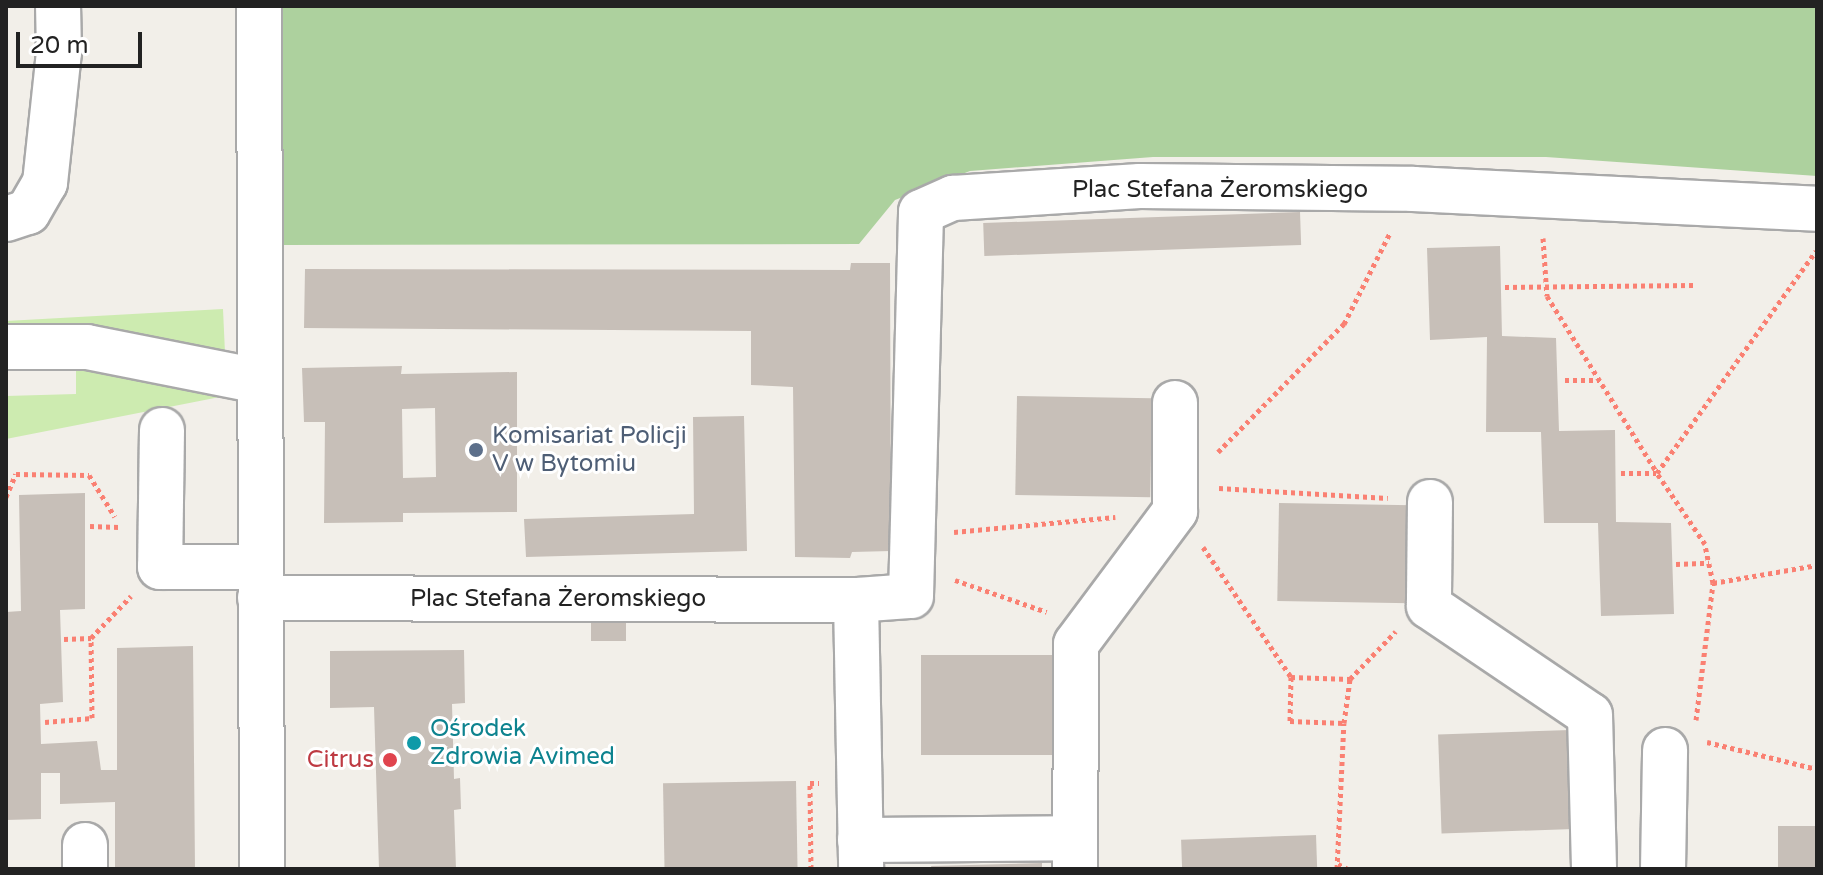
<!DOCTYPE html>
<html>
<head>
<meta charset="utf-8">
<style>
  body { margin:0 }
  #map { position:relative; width:1823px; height:875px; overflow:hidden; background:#f2efe9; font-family:"Varela Round",sans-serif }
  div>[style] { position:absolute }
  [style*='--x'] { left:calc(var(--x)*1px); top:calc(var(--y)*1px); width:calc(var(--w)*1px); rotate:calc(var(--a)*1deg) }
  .grass>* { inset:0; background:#cdebb0 }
  .forest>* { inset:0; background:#add19e }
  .building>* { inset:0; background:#c7bfb8; transform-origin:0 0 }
  .path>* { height:5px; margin-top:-2.5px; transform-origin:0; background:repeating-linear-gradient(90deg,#fa8072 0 4px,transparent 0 8px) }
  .roads { filter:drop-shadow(2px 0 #a9a9a9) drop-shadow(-2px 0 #a9a9a9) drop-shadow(0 2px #a9a9a9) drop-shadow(0 -2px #a9a9a9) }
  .minor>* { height:44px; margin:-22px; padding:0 22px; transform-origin:22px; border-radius:22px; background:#fff }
  .dots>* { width:22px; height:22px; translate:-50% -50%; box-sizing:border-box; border:4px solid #fff; border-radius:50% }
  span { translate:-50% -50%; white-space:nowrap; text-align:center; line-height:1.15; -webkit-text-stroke:6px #fff; paint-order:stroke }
  .street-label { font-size:24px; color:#222 }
  .service-label { font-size:24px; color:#4e5e75 }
  .left { translate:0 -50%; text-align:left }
  .culture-label { font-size:24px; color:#0d838f }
  .health-label { font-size:24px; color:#be3a42 }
  .right { translate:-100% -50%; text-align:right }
  .frame { position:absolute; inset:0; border:8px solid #222; pointer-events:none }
  .scale { position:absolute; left:16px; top:32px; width:126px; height:36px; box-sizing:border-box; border:4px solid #222; border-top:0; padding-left:10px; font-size:24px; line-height:28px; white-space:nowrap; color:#222; -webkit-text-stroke:6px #fff; paint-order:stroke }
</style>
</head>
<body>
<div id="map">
  <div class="grass">
    <div style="clip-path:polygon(223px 309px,225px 353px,6px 326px,6px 321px)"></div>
    <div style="clip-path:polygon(86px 364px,225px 396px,6px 439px,6px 396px,76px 394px,76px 368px)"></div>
  </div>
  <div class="forest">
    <div style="clip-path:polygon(283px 6px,1817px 6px,1817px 176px,1546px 157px,1153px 157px,970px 171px,895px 200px,859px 244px,282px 245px)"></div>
  </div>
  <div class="building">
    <div style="left:1300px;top:212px;width:33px;height:317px;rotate:88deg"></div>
    <div style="clip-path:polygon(1500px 246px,1502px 336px,1556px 338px,1559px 431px,1615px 430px,1616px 522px,1671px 523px,1674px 614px,1601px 616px,1598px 523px,1544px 523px,1541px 432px,1486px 432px,1487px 337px,1430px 340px,1427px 248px)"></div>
    <div style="clip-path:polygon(851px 263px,890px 263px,891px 551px,852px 552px,850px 558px,795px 557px,793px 387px,751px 385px,751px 331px,304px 328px,305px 269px,850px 270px)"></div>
    <div style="clip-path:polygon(evenodd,402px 366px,401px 374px,517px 372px,517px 512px,403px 513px,403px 522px,324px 523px,325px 422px,304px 422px,302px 368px,402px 366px,435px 408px,436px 477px,403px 478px,402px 409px,435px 408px)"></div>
    <div style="left:1017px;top:396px;width:135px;height:99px;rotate:1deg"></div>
    <div style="clip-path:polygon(744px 416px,747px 551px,526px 557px,524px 519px,694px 514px,693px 417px)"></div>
    <div style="clip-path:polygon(85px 493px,85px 609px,60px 610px,63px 702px,40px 704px,41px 744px,97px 741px,101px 770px,117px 770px,117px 648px,193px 646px,195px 869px,115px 869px,115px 802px,60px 804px,60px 773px,41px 773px,41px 819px,6px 820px,6px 612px,21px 611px,19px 495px)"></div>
    <div style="left:1279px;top:503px;width:133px;height:98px;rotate:1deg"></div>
    <div style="left:591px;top:609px;width:35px;height:32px"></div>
    <div style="clip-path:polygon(464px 650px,465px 703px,452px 704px,454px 779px,460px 778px,461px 809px,454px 810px,456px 869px,379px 869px,374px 707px,330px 708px,330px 651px)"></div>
    <div style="left:921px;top:655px;width:136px;height:100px"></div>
    <div style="left:1570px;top:730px;width:99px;height:132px;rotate:88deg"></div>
    <div style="left:796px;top:781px;width:88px;height:133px;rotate:89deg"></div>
    <div style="left:1817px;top:826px;width:43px;height:39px;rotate:90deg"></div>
    <div style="left:1316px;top:835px;width:34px;height:135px;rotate:88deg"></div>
    <div style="clip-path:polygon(1042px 863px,1042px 869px,932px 869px,931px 866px)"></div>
  </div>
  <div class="path">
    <div style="--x:1543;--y:238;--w:58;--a:86.1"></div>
    <div style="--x:1547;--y:296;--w:208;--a:58.1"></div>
    <div style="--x:1505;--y:287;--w:190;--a:-0.6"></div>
    <div style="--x:1565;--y:380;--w:34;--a:0"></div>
    <div style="--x:1218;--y:452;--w:180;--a:-45.5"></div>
    <div style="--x:1344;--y:324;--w:102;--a:-63.2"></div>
    <div style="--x:1621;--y:473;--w:35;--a:0"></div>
    <div style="--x:1219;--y:488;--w:169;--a:3.4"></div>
    <div style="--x:6;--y:497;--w:25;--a:-67"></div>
    <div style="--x:16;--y:474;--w:73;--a:0.8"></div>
    <div style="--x:89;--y:475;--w:49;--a:58.2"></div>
    <div style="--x:90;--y:526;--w:29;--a:2"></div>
    <div style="--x:954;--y:532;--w:162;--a:-5.3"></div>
    <div style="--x:1203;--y:547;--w:157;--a:55.9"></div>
    <div style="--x:1291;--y:677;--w:59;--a:1.9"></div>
    <div style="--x:1350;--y:679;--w:66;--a:-46.2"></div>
    <div style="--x:1676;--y:564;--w:33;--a:-2"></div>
    <div style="--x:955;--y:580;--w:97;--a:19.2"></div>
    <div style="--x:1713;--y:583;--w:40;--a:-102"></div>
    <div style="--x:1705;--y:544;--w:86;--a:-124.1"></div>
    <div style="--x:1657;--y:473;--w:273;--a:-54.4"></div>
    <div style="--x:64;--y:639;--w:27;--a:-2"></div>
    <div style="--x:91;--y:638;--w:58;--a:-46.4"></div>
    <div style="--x:1291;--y:677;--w:44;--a:91.3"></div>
    <div style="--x:1290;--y:721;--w:54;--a:2.1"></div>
    <div style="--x:1344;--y:723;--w:44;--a:-82.2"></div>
    <div style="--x:1696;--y:720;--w:138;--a:-82.9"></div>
    <div style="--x:1713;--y:583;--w:106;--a:-9.8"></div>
    <div style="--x:45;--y:722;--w:47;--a:-4.9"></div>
    <div style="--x:92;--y:718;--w:80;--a:-90.7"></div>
    <div style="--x:1707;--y:742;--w:113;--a:13.8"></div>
    <div style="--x:1338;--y:864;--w:11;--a:27"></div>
    <div style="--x:811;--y:869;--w:86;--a:-90.7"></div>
    <div style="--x:810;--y:783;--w:9;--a:0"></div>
    <div style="--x:1337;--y:869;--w:146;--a:-87.3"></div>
  </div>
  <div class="roads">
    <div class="minor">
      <div style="--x:259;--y:6;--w:863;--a:89.8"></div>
      <div style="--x:6;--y:219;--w:23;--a:-18"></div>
      <div style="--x:28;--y:212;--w:34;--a:-60"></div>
      <div style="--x:45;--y:183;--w:132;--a:-83.9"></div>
      <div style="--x:59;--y:52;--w:46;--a:-91.2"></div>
      <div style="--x:6;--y:347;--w:81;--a:0"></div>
      <div style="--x:87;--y:347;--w:175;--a:11.2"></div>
      <div style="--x:162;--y:430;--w:137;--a:90.8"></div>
      <div style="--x:160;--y:567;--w:99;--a:0"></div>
      <div style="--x:1430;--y:502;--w:104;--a:90.6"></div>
      <div style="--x:1429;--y:606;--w:194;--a:34.1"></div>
      <div style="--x:1590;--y:715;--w:154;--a:88.5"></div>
      <div style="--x:260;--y:598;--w:596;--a:0.19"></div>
      <div style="--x:856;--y:600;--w:269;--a:88.9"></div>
      <div style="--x:856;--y:600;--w:55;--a:-4.2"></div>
      <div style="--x:911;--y:596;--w:384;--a:-88.5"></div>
      <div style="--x:921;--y:212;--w:35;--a:-24"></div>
      <div style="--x:953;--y:198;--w:187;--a:-3.7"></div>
      <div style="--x:1140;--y:186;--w:273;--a:0.6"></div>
      <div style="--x:1413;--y:189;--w:404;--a:2.8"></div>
      <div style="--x:860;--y:840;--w:215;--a:-0.5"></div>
      <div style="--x:85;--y:845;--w:24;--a:90"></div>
      <div style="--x:1075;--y:869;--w:225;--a:-89.7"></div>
      <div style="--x:1076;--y:644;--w:166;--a:-53.3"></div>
      <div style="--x:1175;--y:511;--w:108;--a:-90"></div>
      <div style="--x:1663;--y:869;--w:119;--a:-89"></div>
    </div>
  </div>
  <div class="dots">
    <div style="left:476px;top:450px;background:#5c6f8a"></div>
    <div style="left:414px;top:743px;background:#0f9aa8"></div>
    <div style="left:390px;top:760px;background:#e0444e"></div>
  </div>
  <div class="street-label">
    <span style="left:1220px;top:190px">Plac Stefana Żeromskiego</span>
    <span style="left:558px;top:599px">Plac Stefana Żeromskiego</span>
  </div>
  <div class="service-label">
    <span class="left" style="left:492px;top:450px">Komisariat Policji<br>V w Bytomiu</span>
  </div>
  <div class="culture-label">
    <span class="left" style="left:430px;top:743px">Ośrodek<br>Zdrowia Avimed</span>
  </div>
  <div class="health-label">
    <span class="right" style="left:374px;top:760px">Citrus</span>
  </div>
  <div class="frame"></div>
  <div class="scale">20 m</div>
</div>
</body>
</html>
